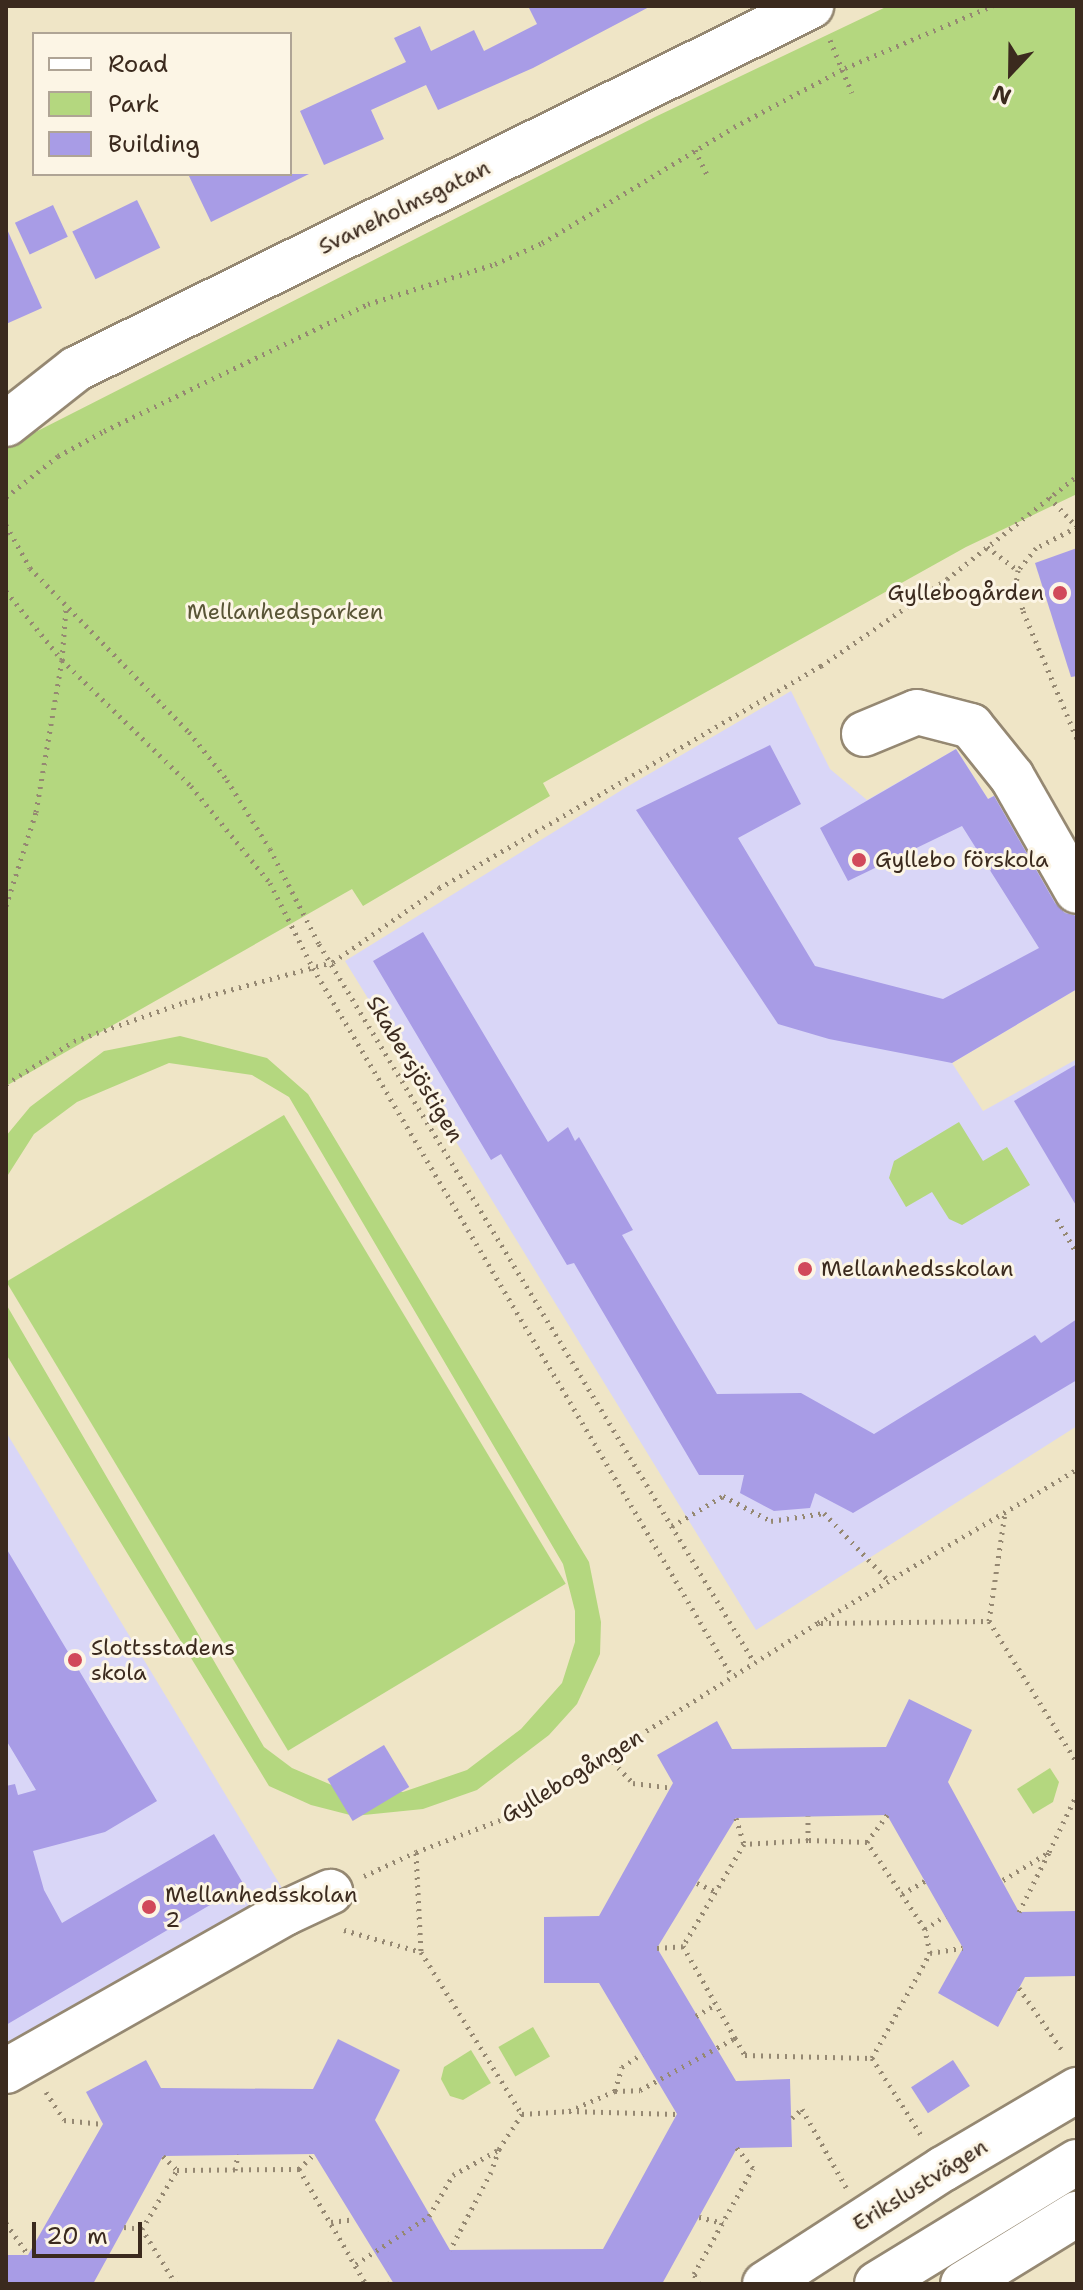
<!DOCTYPE html>
<html>
<head>
<meta charset="utf-8">
<style>
  body { margin:0 }
  #map { position:relative; width:1083px; height:2290px; overflow:hidden; background:#efe5c6; font-family:"Shantell Sans",sans-serif }
  div>[style] { position:absolute }
  [style*='--x'] { left:calc(var(--x)*1px); top:calc(var(--y)*1px); width:calc(var(--w)*1px); rotate:calc(var(--a)*1deg) }
  .built>* { inset:0; background:#d9d6f7 }
  .green>* { inset:0; background:#b4d77f; transform-origin:0 0 }
  .building>* { inset:0; background:#a89ce6; transform-origin:0 0 }
  .path>* { height:5px; margin-top:-2.5px; transform-origin:0; background:repeating-linear-gradient(90deg,#958872 0 2px,transparent 0 8px) }
  .roads { filter:drop-shadow(2px 0 #958872) drop-shadow(-2px 0 #958872) drop-shadow(0 2px #958872) drop-shadow(0 -2px #958872) }
  .minor>* { height:44px; margin:-22px; padding:0 22px; transform-origin:22px; border-radius:22px; background:#fff }
  .dots>* { width:22px; height:22px; translate:-50% -50%; box-sizing:border-box; border:4px solid #fcf5e5; border-radius:50% }
  span { translate:-50% -50%; white-space:nowrap; text-align:center; line-height:1.15; -webkit-text-stroke:6px #fcf5e5; paint-order:stroke }
  .street-label { font-size:22px; color:#3b2a1e }
  .poi-label { font-size:22px; color:#3b2a1e }
  .right { translate:-100% -50%; text-align:right }
  .left { translate:0 -50%; text-align:left }
  .park-label { font-size:22px; color:#595536 }
  .frame { position:absolute; inset:0; border:8px solid #3b2a1e; pointer-events:none }
  .legend { position:absolute; left:32px; top:32px; width:260px; height:144px; box-sizing:border-box; background:#fcf5e5; border:2px solid #afa495; margin:0; padding:10px 14px; list-style:none; font-size:24px; color:#3b2a1e }
  .legend li { display:flex; align-items:center; gap:16px; height:40px }
  .legend b { width:40px; border:2px solid #afa495 }
  .north { position:absolute; left:971px; top:32px; width:80px; height:80px; -webkit-text-stroke:6px #fcf5e5; paint-order:stroke; rotate:202deg; font-size:22px; font-weight:700; line-height:32px; text-align:center; color:#3b2a1e }
  .north::after { content:''; display:block; margin:auto; width:28px; height:36px; background:#3b2a1e; clip-path:polygon(50% 0,100% 100%,50% 72%,0 100%) }
  .scale { position:absolute; left:32px; top:2222px; width:110px; height:36px; box-sizing:border-box; border:4px solid #3b2a1e; border-top:0; padding-left:10px; font-size:24px; line-height:28px; white-space:nowrap; color:#3b2a1e; -webkit-text-stroke:6px #fcf5e5; paint-order:stroke }
</style>
</head>
<body>
<div id="map">
  <div class="built">
    <div style="clip-path:polygon(791px 691px,830px 769px,867px 800px,956px 749px,988px 799px,1009px 787px,1077px 909px,1077px 989px,952px 1063px,983px 1111px,1077px 1059px,1077px 1426px,756px 1630px,345px 961px,625px 788px)"></div>
    <div style="clip-path:polygon(6px 1432px,282px 1888px,6px 2045px)"></div>
  </div>
  <div class="green">
    <div style="clip-path:polygon(888px 6px,1077px 6px,1077px 494px,966px 547px,543px 783px,550px 796px,363px 906px,352px 889px,6px 1086px,6px 447px,655px 117px)"></div>
    <div style="clip-path:polygon(180px 1036px,267px 1058px,308px 1094px,589px 1562px,601px 1622px,600px 1654px,577px 1704px,549px 1735px,477px 1790px,423px 1809px,354px 1816px,311px 1805px,269px 1786px,6px 1354px,6px 1304px,264px 1747px,292px 1768px,334px 1786px,403px 1792px,467px 1770px,521px 1729px,562px 1683px,575px 1642px,575px 1611px,563px 1564px,289px 1097px,252px 1075px,169px 1063px,77px 1102px,34px 1134px,6px 1178px,6px 1136px,30px 1107px,104px 1051px)"></div>
    <div style="left:284px;top:1115px;width:547px;height:324px;rotate:59deg"></div>
    <div style="clip-path:polygon(959px 1122px,983px 1161px,1007px 1147px,1030px 1185px,962px 1225px,949px 1219px,932px 1192px,906px 1207px,889px 1178px,894px 1161px)"></div>
    <div style="clip-path:polygon(1050px 1768px,1059px 1782px,1053px 1802px,1033px 1814px,1017px 1789px)"></div>
    <div style="left:533px;top:2027px;width:34px;height:40px;rotate:60deg"></div>
    <div style="clip-path:polygon(471px 2050px,491px 2083px,463px 2100px,450px 2096px,441px 2079px,444px 2067px)"></div>
  </div>
  <div class="building">
    <div style="clip-path:polygon(528px 6px,651px 6px,533px 68px,438px 110px,426px 85px,371px 110px,384px 139px,324px 165px,300px 111px,406px 62px,394px 38px,420px 26px,431px 51px,474px 30px,484px 51px,537px 24px)"></div>
    <div style="clip-path:polygon(188px 174px,309px 174px,211px 222px)"></div>
    <div style="left:137px;top:200px;width:53px;height:72px;rotate:64deg"></div>
    <div style="left:53px;top:205px;width:35px;height:42px;rotate:65deg"></div>
    <div style="clip-path:polygon(6px 227px,42px 308px,6px 324px)"></div>
    <div style="clip-path:polygon(1077px 548px,1077px 676px,1071px 677px,1035px 563px)"></div>
    <div style="clip-path:polygon(770px 745px,801px 804px,738px 838px,815px 966px,943px 999px,1039px 948px,962px 826px,848px 881px,820px 828px,956px 749px,988px 799px,994px 796px,1055px 903px,1065px 913px,1077px 916px,1077px 989px,952px 1063px,829px 1039px,778px 1024px,636px 810px)"></div>
    <div style="clip-path:polygon(423px 932px,548px 1142px,568px 1127px,575px 1141px,579px 1137px,633px 1230px,622px 1235px,717px 1394px,801px 1393px,874px 1434px,1035px 1335px,1041px 1343px,1077px 1319px,1077px 1380px,853px 1513px,815px 1493px,810px 1508px,774px 1511px,740px 1493px,744px 1475px,699px 1475px,574px 1263px,567px 1265px,501px 1154px,491px 1160px,373px 961px)"></div>
    <div style="clip-path:polygon(1077px 1064px,1077px 1207px,1014px 1101px)"></div>
    <div style="clip-path:polygon(6px 1548px,157px 1801px,105px 1832px,33px 1851px,44px 1890px,62px 1923px,214px 1834px,244px 1885px,6px 2025px,6px 1786px,15px 1784px,18px 1795px,36px 1790px,6px 1740px)"></div>
    <div style="clip-path:polygon(909px 1699px,972px 1730px,948px 1782px,1019px 1912px,1077px 1911px,1077px 1976px,1025px 1977px,998px 2027px,938px 1993px,963px 1948px,887px 1815px,736px 1818px,657px 1948px,736px 2081px,790px 2079px,792px 2147px,737px 2148px,662px 2284px,394px 2284px,314px 2154px,163px 2156px,93px 2284px,6px 2284px,6px 2255px,28px 2255px,103px 2124px,86px 2092px,146px 2060px,161px 2088px,313px 2089px,338px 2039px,400px 2070px,375px 2120px,450px 2250px,603px 2249px,677px 2114px,599px 1983px,544px 1983px,544px 1917px,599px 1916px,673px 1783px,657px 1755px,717px 1721px,732px 1749px,886px 1747px)"></div>
    <div style="left:384px;top:1745px;width:49px;height:66px;rotate:59deg"></div>
    <div style="left:953px;top:2060px;width:31px;height:50px;rotate:57deg"></div>
  </div>
  <div class="path">
    <div style="--x:830;--y:40;--w:57;--a:67.5"></div>
    <div style="--x:695;--y:150;--w:30;--a:64"></div>
    <div style="--x:6;--y:497;--w:66;--a:-38.3"></div>
    <div style="--x:58;--y:456;--w:52;--a:-28.5"></div>
    <div style="--x:104;--y:431;--w:293;--a:-25.7"></div>
    <div style="--x:368;--y:304;--w:133;--a:-17.5"></div>
    <div style="--x:495;--y:264;--w:51;--a:-24.1"></div>
    <div style="--x:542;--y:243;--w:224;--a:-31.1"></div>
    <div style="--x:734;--y:127;--w:126;--a:-28"></div>
    <div style="--x:845;--y:68;--w:160;--a:-22.9"></div>
    <div style="--x:1049;--y:497;--w:41;--a:47"></div>
    <div style="--x:6;--y:525;--w:49;--a:60.8"></div>
    <div style="--x:30;--y:568;--w:228;--a:45.9"></div>
    <div style="--x:189;--y:732;--w:61;--a:51.6"></div>
    <div style="--x:227;--y:780;--w:81;--a:58.1"></div>
    <div style="--x:270;--y:849;--w:107;--a:62.7"></div>
    <div style="--x:319;--y:944;--w:839;--a:58.79"></div>
    <div style="--x:1077;--y:527;--w:46;--a:152.9"></div>
    <div style="--x:1036;--y:548;--w:28;--a:129"></div>
    <div style="--x:1018;--y:570;--w:14;--a:98"></div>
    <div style="--x:1016;--y:584;--w:28;--a:75"></div>
    <div style="--x:1023;--y:611;--w:139;--a:67.1"></div>
    <div style="--x:987;--y:547;--w:39;--a:37"></div>
    <div style="--x:6;--y:591;--w:89;--a:50.9"></div>
    <div style="--x:62;--y:660;--w:180;--a:44.3"></div>
    <div style="--x:191;--y:786;--w:125;--a:50.8"></div>
    <div style="--x:270;--y:883;--w:95;--a:63.2"></div>
    <div style="--x:313;--y:968;--w:823;--a:59.38"></div>
    <div style="--x:6;--y:906;--w:99;--a:-72.3"></div>
    <div style="--x:36;--y:812;--w:154;--a:-80.3"></div>
    <div style="--x:62;--y:660;--w:52;--a:-85.6"></div>
    <div style="--x:6;--y:1084;--w:80;--a:-32.3"></div>
    <div style="--x:74;--y:1041;--w:118;--a:-19.4"></div>
    <div style="--x:185;--y:1002;--w:153;--a:-15.1"></div>
    <div style="--x:333;--y:962;--w:129;--a:-34.9"></div>
    <div style="--x:439;--y:888;--w:442;--a:-30.2"></div>
    <div style="--x:821;--y:666;--w:153;--a:-34.6"></div>
    <div style="--x:947;--y:579;--w:166;--a:-38.4"></div>
    <div style="--x:1057;--y:1219;--w:39;--a:60"></div>
    <div style="--x:672;--y:1526;--w:59;--a:-30.5"></div>
    <div style="--x:723;--y:1496;--w:54;--a:27.5"></div>
    <div style="--x:771;--y:1521;--w:54;--a:-8.6"></div>
    <div style="--x:824;--y:1513;--w:94;--a:46.3"></div>
    <div style="--x:989;--y:1621;--w:167;--a:58.2"></div>
    <div style="--x:821;--y:1623;--w:168;--a:-0.7"></div>
    <div style="--x:989;--y:1621;--w:110;--a:-81.6"></div>
    <div style="--x:607;--y:1756;--w:37;--a:46"></div>
    <div style="--x:633;--y:1783;--w:38;--a:7"></div>
    <div style="--x:736;--y:1818;--w:27;--a:73"></div>
    <div style="--x:808;--y:1840;--w:24;--a:-90"></div>
    <div style="--x:867;--y:1842;--w:34;--a:-53"></div>
    <div style="--x:416;--y:1853;--w:99;--a:87.1"></div>
    <div style="--x:364;--y:1876;--w:57;--a:-24.8"></div>
    <div style="--x:416;--y:1852;--w:102;--a:-20.8"></div>
    <div style="--x:511;--y:1816;--w:363;--a:-32.2"></div>
    <div style="--x:818;--y:1623;--w:301;--a:-30.7"></div>
    <div style="--x:1003;--y:1880;--w:54;--a:-31.3"></div>
    <div style="--x:1049;--y:1852;--w:64;--a:-64.2"></div>
    <div style="--x:697;--y:1883;--w:19;--a:25"></div>
    <div style="--x:902;--y:1894;--w:28;--a:-30"></div>
    <div style="--x:1019;--y:1912;--w:67;--a:-63.4"></div>
    <div style="--x:925;--y:1929;--w:24;--a:-33"></div>
    <div style="--x:344;--y:1930;--w:80;--a:15.9"></div>
    <div style="--x:421;--y:1952;--w:191;--a:58.1"></div>
    <div style="--x:522;--y:2114;--w:42;--a:123.3"></div>
    <div style="--x:499;--y:2149;--w:24;--a:109"></div>
    <div style="--x:491;--y:2172;--w:88;--a:117.7"></div>
    <div style="--x:657;--y:1948;--w:26;--a:-4"></div>
    <div style="--x:930;--y:1953;--w:33;--a:-9"></div>
    <div style="--x:1019;--y:1988;--w:79;--a:55.3"></div>
    <div style="--x:696;--y:2016;--w:23;--a:-31"></div>
    <div style="--x:872;--y:2058;--w:120;--a:-61.1"></div>
    <div style="--x:930;--y:1953;--w:25;--a:-102"></div>
    <div style="--x:925;--y:1929;--w:105;--a:-123.7"></div>
    <div style="--x:867;--y:1842;--w:59;--a:-178.1"></div>
    <div style="--x:808;--y:1840;--w:64;--a:176.4"></div>
    <div style="--x:744;--y:1844;--w:119;--a:120.9"></div>
    <div style="--x:683;--y:1946;--w:106;--a:60.5"></div>
    <div style="--x:735;--y:2038;--w:20;--a:60"></div>
    <div style="--x:745;--y:2055;--w:127;--a:1.4"></div>
    <div style="--x:872;--y:2058;--w:91;--a:57.5"></div>
    <div style="--x:615;--y:2091;--w:25;--a:-74"></div>
    <div style="--x:622;--y:2067;--w:24;--a:-33"></div>
    <div style="--x:46;--y:2092;--w:33;--a:57"></div>
    <div style="--x:64;--y:2120;--w:39;--a:6"></div>
    <div style="--x:569;--y:2111;--w:50;--a:-23.5"></div>
    <div style="--x:615;--y:2091;--w:25;--a:-2"></div>
    <div style="--x:640;--y:2090;--w:108;--a:-28.7"></div>
    <div style="--x:522;--y:2114;--w:47;--a:-3.7"></div>
    <div style="--x:569;--y:2111;--w:108;--a:1.6"></div>
    <div style="--x:792;--y:2118;--w:13;--a:-42"></div>
    <div style="--x:802;--y:2109;--w:90;--a:60.6"></div>
    <div style="--x:163;--y:2156;--w:20;--a:45"></div>
    <div style="--x:299;--y:2169;--w:21;--a:-45"></div>
    <div style="--x:235;--y:2170;--w:16;--a:-79"></div>
    <div style="--x:699;--y:2217;--w:25;--a:14"></div>
    <div style="--x:331;--y:2222;--w:23;--a:-7"></div>
    <div style="--x:6;--y:2223;--w:39;--a:55"></div>
    <div style="--x:124;--y:2227;--w:18;--a:6"></div>
    <div style="--x:356;--y:2264;--w:87;--a:-33.3"></div>
    <div style="--x:429;--y:2216;--w:48;--a:-59.7"></div>
    <div style="--x:453;--y:2175;--w:51;--a:-29.1"></div>
    <div style="--x:176;--y:2284;--w:65;--a:-121.7"></div>
    <div style="--x:142;--y:2229;--w:69;--a:-59.3"></div>
    <div style="--x:177;--y:2170;--w:122;--a:-0.5"></div>
    <div style="--x:299;--y:2169;--w:133;--a:59.8"></div>
    <div style="--x:387;--y:2284;--w:6;--a:-9"></div>
    <div style="--x:699;--y:2284;--w:11;--a:-117"></div>
    <div style="--x:694;--y:2274;--w:121;--a:-60.9"></div>
    <div style="--x:753;--y:2168;--w:26;--a:-129"></div>
  </div>
  <div class="roads">
    <div class="minor">
      <div style="--x:6;--y:424;--w:89;--a:-38.2"></div>
      <div style="--x:76;--y:369;--w:820;--a:-26.28"></div>
      <div style="--x:864;--y:734;--w:57;--a:-22.5"></div>
      <div style="--x:917;--y:712;--w:56;--a:14.5"></div>
      <div style="--x:971;--y:726;--w:65;--a:51.2"></div>
      <div style="--x:1012;--y:777;--w:131;--a:60.3"></div>
      <div style="--x:6;--y:2071;--w:321;--a:-29.5"></div>
      <div style="--x:285;--y:1913;--w:50;--a:-25"></div>
      <div style="--x:765;--y:2284;--w:212;--a:-32.9"></div>
      <div style="--x:943;--y:2169;--w:156;--a:-30.5"></div>
      <div style="--x:877;--y:2284;--w:234;--a:-31.4"></div>
      <div style="--x:963;--y:2284;--w:134;--a:-31.6"></div>
    </div>
  </div>
  <div class="dots">
    <div style="left:1060px;top:593px;background:#d1495b"></div>
    <div style="left:859px;top:860px;background:#d1495b"></div>
    <div style="left:805px;top:1269px;background:#d1495b"></div>
    <div style="left:75px;top:1660px;background:#d1495b"></div>
    <div style="left:149px;top:1907px;background:#d1495b"></div>
  </div>
  <div class="street-label">
    <span style="left:404px;top:207px;rotate:-26deg">Svaneholmsgatan</span>
    <span style="left:415px;top:1069px;rotate:59deg">Skabersjöstigen</span>
    <span style="left:572px;top:1776px;rotate:-31deg">Gyllebogången</span>
    <span style="left:920px;top:2185px;rotate:-32deg">Erikslustvägen</span>
  </div>
  <div class="poi-label">
    <span class="right" style="left:1044px;top:593px">Gyllebogården</span>
    <span class="left" style="left:875px;top:860px">Gyllebo förskola</span>
    <span class="left" style="left:821px;top:1269px">Mellanhedsskolan</span>
    <span class="left" style="left:91px;top:1660px">Slottsstadens<br>skola</span>
    <span class="left" style="left:165px;top:1907px">Mellanhedsskolan<br>2</span>
  </div>
  <div class="park-label">
    <span style="left:285px;top:612px">Mellanhedsparken</span>
  </div>
  <div class="frame"></div>
  <ul class="legend">
  <li><b style="height:10px;background:#fff"></b>Road</li>
  <li><b style="height:22px;background:#b4d77f"></b>Park</li>
  <li><b style="height:22px;background:#a89ce6"></b>Building</li>
  </ul>
  <div class="north">N</div>
  <div class="scale">20 m</div>
</div>
</body>
</html>
